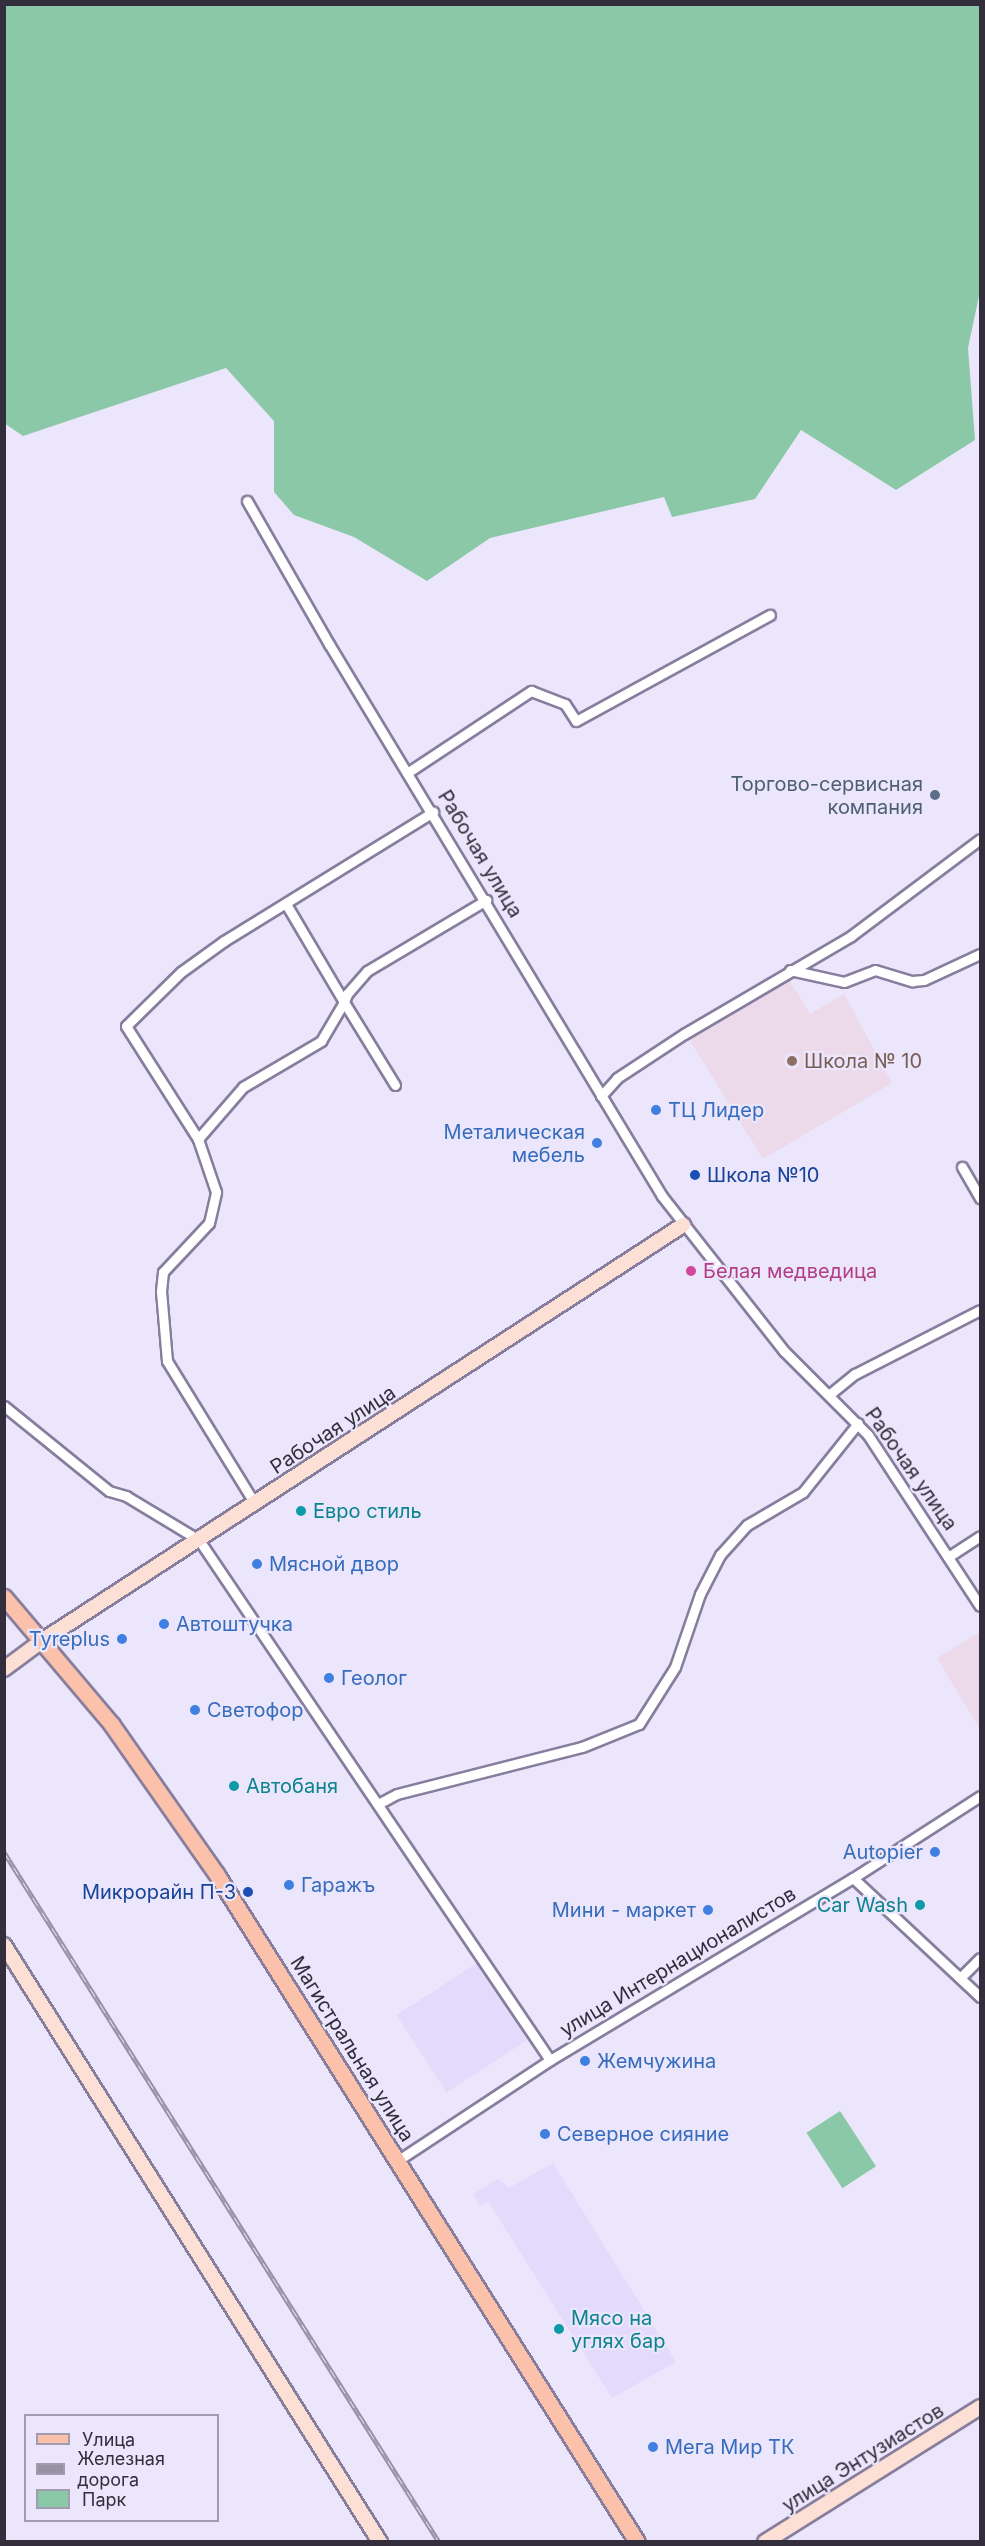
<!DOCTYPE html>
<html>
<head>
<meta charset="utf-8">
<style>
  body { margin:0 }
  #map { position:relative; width:985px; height:2546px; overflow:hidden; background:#ebe6fb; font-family:Inter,sans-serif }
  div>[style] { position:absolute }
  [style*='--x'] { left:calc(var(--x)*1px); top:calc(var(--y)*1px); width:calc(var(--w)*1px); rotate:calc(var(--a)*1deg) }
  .built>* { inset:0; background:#e3dafc; transform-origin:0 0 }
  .education>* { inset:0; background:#ecd9e9 }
  .green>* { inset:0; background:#8bc8a7; transform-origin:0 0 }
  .roads { filter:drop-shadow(2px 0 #877e9e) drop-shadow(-2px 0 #877e9e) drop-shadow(0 2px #877e9e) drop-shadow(0 -2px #877e9e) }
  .street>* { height:9px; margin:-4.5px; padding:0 4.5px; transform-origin:4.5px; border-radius:4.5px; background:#fff }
  .secondary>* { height:14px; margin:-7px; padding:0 7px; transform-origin:7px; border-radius:7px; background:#fde0d5 }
  .primary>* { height:15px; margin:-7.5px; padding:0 7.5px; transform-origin:7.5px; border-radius:7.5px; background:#fbc1aa }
  .rail>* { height:5px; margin-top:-2.5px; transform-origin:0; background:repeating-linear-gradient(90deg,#ebe6fb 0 9px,#9691a3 0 18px); box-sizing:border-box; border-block:2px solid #9691a3 }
  .dots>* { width:16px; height:16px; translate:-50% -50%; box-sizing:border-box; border:3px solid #ebe6fb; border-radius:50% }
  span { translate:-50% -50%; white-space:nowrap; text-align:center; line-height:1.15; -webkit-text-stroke:4.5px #ebe6fb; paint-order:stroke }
  .service-label { font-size:20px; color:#4e5e75 }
  .right { translate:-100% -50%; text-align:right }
  .street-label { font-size:20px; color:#322e3c }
  .education-label { font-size:20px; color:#785e54 }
  .left { translate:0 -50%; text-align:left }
  .shop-label { font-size:20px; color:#366cbe }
  .transit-label { font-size:20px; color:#164399 }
  .hotel-label { font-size:20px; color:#b23c85 }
  .culture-label { font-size:20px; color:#0d838f }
  .frame { position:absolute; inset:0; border:6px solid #322e3c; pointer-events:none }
  .legend { position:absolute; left:24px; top:2414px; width:195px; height:108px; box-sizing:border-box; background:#ebe6fb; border:2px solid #a19caf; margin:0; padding:8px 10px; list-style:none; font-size:18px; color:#322e3c }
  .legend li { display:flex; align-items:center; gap:12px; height:30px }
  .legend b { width:30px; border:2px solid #a19caf }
</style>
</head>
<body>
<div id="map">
  <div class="built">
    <div style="left:477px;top:1963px;width:92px;height:96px;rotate:57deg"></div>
    <div style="clip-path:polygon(553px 2163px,676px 2362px,612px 2398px,488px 2201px,480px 2206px,473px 2194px,498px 2179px,509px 2188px)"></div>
  </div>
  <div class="education">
    <div style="clip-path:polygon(790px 981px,810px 1014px,844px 994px,892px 1083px,763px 1159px,689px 1039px)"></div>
    <div style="clip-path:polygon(980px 1632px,980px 1729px,937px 1658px)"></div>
  </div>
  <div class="green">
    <div style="clip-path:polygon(5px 4px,980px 5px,980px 291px,968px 348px,975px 440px,896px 490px,801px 430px,755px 499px,672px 517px,664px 497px,490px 538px,427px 581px,354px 537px,294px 515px,274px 492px,274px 421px,226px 368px,23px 436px,4px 423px)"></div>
    <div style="left:840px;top:2111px;width:66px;height:40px;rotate:57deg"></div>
  </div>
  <div class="roads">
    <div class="street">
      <div style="--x:247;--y:501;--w:165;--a:60.2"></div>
      <div style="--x:329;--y:644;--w:645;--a:58.9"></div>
      <div style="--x:662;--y:1196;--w:197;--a:51.8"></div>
      <div style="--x:784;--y:1351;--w:119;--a:45"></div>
      <div style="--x:868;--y:1435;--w:204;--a:56.8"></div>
      <div style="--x:407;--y:773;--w:149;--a:-33.5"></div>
      <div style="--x:531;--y:691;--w:36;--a:21"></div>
      <div style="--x:565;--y:704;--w:20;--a:57"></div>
      <div style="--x:576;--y:721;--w:221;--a:-28.7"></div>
      <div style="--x:790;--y:970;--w:55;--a:12.5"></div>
      <div style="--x:844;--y:982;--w:33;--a:-21"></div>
      <div style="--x:875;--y:970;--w:39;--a:17"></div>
      <div style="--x:912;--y:981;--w:12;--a:-5"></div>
      <div style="--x:924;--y:980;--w:62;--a:-24.9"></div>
      <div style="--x:395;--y:1085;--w:97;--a:-121.6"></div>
      <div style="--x:344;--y:1002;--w:9;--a:-69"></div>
      <div style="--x:347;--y:994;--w:30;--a:-49"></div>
      <div style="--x:367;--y:971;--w:139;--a:-30.8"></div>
      <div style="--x:601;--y:1096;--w:24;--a:-48"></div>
      <div style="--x:617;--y:1078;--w:80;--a:-33.3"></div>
      <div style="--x:684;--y:1034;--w:194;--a:-30.4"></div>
      <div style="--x:851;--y:936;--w:161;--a:-36.9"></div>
      <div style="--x:198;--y:1139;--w:69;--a:-49.1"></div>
      <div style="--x:243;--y:1087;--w:91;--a:-30.5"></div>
      <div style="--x:321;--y:1041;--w:45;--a:-59.5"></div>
      <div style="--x:344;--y:1002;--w:114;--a:-120.6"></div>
      <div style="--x:962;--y:1167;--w:36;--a:60"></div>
      <div style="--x:830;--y:1394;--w:32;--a:-39"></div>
      <div style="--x:855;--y:1374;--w:140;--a:-27.1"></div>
      <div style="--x:4;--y:1406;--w:135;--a:39"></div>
      <div style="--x:109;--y:1491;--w:18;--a:16"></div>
      <div style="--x:126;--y:1496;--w:85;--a:31.1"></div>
      <div style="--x:199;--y:1540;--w:627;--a:55.98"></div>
      <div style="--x:255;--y:1504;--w:168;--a:-121.6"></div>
      <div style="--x:167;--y:1361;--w:70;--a:-94.9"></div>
      <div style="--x:161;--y:1291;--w:19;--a:-84"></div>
      <div style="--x:163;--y:1272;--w:67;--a:-46.8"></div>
      <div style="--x:209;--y:1223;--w:32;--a:-77"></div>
      <div style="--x:216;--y:1192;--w:56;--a:-108.8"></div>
      <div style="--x:198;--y:1139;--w:134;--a:-122.5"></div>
      <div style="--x:126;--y:1026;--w:77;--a:-44.5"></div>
      <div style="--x:181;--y:972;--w:53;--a:-35.8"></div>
      <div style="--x:224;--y:941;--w:246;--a:-31.7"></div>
      <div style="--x:948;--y:1557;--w:38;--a:-33"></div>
      <div style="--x:378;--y:1804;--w:21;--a:-28"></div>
      <div style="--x:397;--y:1794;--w:191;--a:-14.3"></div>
      <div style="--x:582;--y:1747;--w:61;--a:-22"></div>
      <div style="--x:639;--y:1724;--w:67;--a:-57.7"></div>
      <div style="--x:675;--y:1667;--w:77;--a:-71.1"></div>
      <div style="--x:700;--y:1594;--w:44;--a:-62.9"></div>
      <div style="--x:720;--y:1555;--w:40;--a:-48"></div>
      <div style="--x:747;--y:1525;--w:65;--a:-30.5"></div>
      <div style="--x:803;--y:1492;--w:88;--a:-51.4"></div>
      <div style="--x:853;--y:1878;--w:174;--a:43.1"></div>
      <div style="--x:960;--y:1978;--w:28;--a:-45"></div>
      <div style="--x:397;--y:2161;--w:183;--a:-33.4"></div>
      <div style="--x:550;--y:2060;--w:353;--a:-31"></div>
      <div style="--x:853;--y:1878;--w:151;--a:-32.8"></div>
    </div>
    <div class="secondary">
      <div style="--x:4;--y:1669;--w:49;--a:-36.6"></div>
      <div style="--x:43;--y:1640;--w:763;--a:-32.96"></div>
      <div style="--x:4;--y:1945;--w:706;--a:57.8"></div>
      <div style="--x:765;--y:2542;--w:254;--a:-32.1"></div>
    </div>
    <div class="primary">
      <div style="--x:4;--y:1597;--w:167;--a:49.8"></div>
      <div style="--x:112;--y:1725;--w:183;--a:55"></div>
      <div style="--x:217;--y:1875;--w:788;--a:57.8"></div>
    </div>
  </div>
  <div class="rail">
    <div style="--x:4;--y:1852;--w:816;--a:57.77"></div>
  </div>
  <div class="dots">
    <div style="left:935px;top:795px;background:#5c6f8a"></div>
    <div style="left:792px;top:1061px;background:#8d6e63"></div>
    <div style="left:656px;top:1110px;background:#3f7fe0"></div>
    <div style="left:597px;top:1143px;background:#3f7fe0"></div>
    <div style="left:695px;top:1175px;background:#1a4fb4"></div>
    <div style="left:691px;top:1271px;background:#d1479c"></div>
    <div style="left:301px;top:1511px;background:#0f9aa8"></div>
    <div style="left:257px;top:1564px;background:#3f7fe0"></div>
    <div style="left:164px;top:1624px;background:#3f7fe0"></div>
    <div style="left:122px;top:1639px;background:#3f7fe0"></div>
    <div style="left:329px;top:1678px;background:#3f7fe0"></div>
    <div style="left:195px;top:1710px;background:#3f7fe0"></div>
    <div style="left:234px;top:1786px;background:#0f9aa8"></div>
    <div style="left:935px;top:1852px;background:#3f7fe0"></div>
    <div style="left:289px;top:1885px;background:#3f7fe0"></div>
    <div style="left:248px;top:1892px;background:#1a4fb4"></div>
    <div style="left:920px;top:1905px;background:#0f9aa8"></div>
    <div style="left:708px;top:1910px;background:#3f7fe0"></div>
    <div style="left:585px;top:2061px;background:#3f7fe0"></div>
    <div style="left:545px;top:2134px;background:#3f7fe0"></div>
    <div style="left:559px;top:2329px;background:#0f9aa8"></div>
    <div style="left:653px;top:2447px;background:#3f7fe0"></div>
  </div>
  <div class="service-label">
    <span class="right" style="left:923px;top:796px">Торгово-сервисная<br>компания</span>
  </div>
  <div class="street-label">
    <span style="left:480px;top:854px;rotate:59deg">Рабочая улица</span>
    <span style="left:333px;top:1430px;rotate:-33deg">Рабочая улица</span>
    <span style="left:911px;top:1469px;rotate:55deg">Рабочая улица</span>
    <span style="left:678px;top:1962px;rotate:-31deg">улица Интернационалистов</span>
    <span style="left:352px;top:2049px;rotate:58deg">Магистральная улица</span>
    <span style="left:863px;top:2458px;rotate:-32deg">улица Энтузиастов</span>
  </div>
  <div class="education-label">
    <span class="left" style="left:804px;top:1061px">Школа № 10</span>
  </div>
  <div class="shop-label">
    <span class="left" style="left:668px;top:1110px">ТЦ Лидер</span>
    <span class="right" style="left:585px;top:1144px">Металическая<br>мебель</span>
    <span class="left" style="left:269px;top:1564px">Мясной двор</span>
    <span class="left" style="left:176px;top:1624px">Автоштучка</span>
    <span class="right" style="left:110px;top:1639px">Tyreplus</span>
    <span class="left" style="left:341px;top:1678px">Геолог</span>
    <span class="left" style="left:207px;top:1710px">Светофор</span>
    <span class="right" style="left:923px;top:1852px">Autopier</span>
    <span class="left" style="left:301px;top:1885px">Гаражъ</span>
    <span class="right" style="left:696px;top:1910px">Мини - маркет</span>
    <span class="left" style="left:597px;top:2061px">Жемчужина</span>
    <span class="left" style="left:557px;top:2134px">Северное сияние</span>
    <span class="left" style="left:665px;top:2447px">Мега Мир ТК</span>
  </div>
  <div class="transit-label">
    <span class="left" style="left:707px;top:1175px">Школа №10</span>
    <span class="right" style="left:236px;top:1892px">Микрорайн П-3</span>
  </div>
  <div class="hotel-label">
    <span class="left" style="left:703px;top:1271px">Белая медведица</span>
  </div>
  <div class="culture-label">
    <span class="left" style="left:313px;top:1511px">Евро стиль</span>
    <span class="left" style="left:246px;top:1786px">Автобаня</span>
    <span class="right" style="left:908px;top:1905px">Car Wash</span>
    <span class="left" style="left:571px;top:2330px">Мясо на<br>углях бар</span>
  </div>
  <div class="frame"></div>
  <ul class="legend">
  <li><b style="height:8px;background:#fbc1aa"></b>Улица</li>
  <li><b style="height:8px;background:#9691a3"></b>Железная дорога</li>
  <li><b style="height:16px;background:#8bc8a7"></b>Парк</li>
  </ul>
</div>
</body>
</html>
